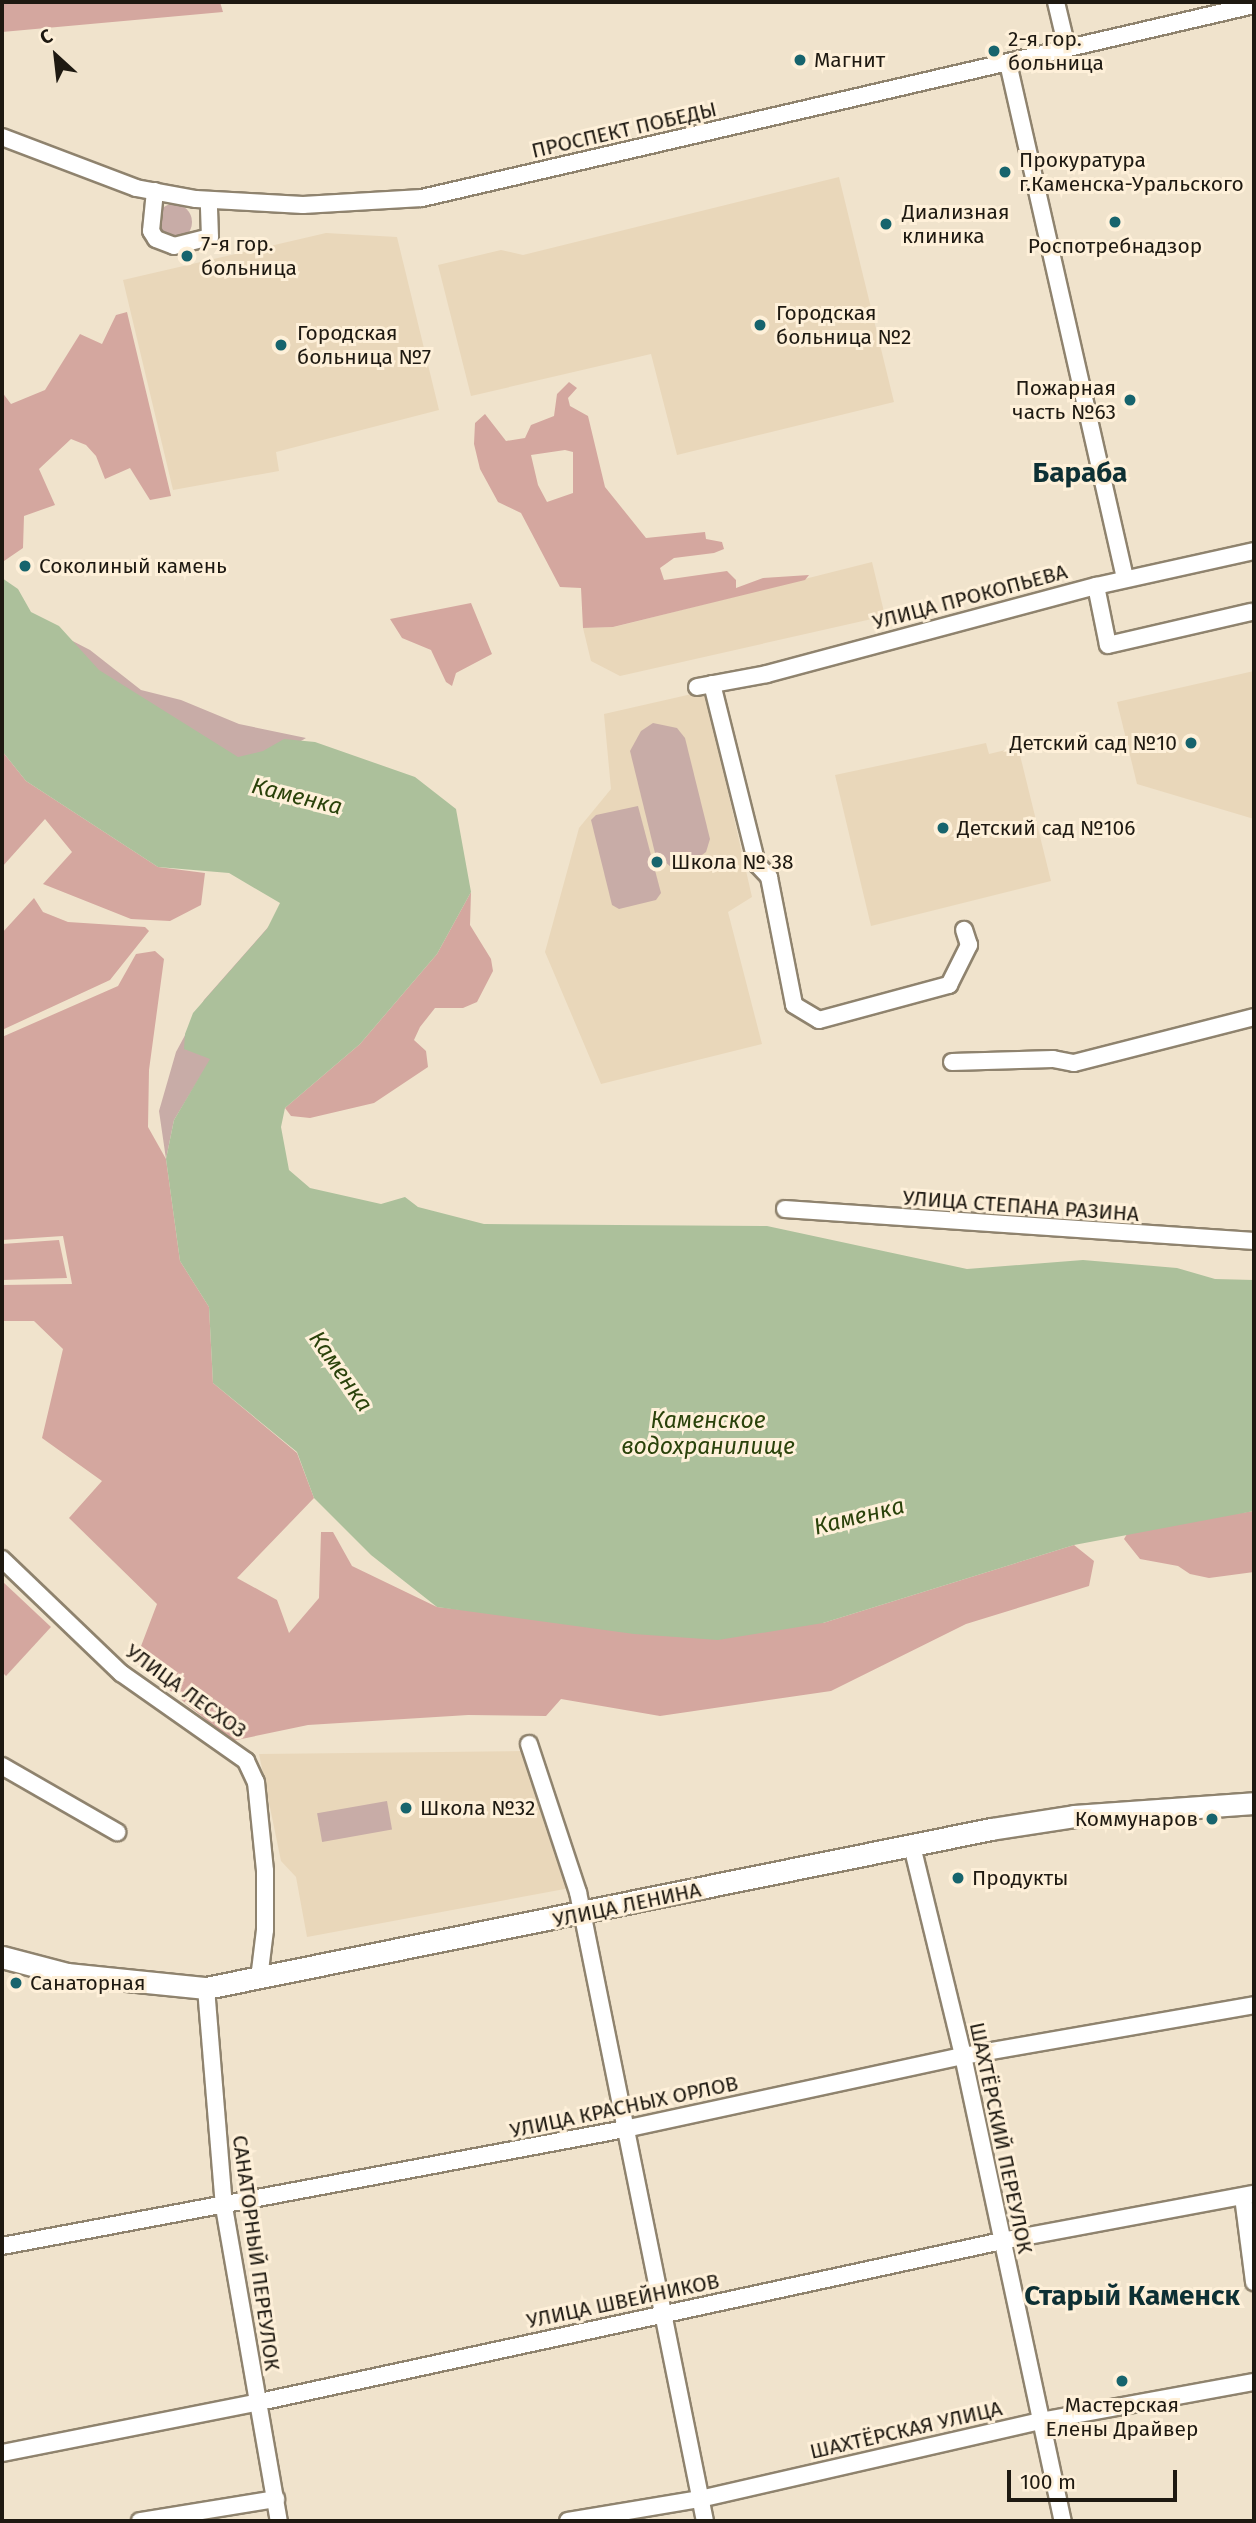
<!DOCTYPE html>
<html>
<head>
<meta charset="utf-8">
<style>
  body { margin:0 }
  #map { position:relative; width:1256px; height:2523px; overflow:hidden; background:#f0e3cc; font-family:"Fira Sans",sans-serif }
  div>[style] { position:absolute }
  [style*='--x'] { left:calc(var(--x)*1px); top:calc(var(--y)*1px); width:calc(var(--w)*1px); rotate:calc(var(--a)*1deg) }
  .built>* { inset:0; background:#e9d7ba }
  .green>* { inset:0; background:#c8aca7; transform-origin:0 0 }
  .round { border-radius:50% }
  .forest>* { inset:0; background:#d4a79f }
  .water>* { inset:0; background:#acc09b }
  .roads { filter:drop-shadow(2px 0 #8f836e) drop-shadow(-2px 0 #8f836e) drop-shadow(0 2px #8f836e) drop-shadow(0 -2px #8f836e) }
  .minor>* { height:16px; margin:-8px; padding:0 8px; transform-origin:8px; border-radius:8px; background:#fff }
  .major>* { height:21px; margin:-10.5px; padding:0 10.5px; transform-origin:10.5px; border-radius:10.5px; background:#fff }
  .dots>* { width:19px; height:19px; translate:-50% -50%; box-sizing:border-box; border:4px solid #fef0d9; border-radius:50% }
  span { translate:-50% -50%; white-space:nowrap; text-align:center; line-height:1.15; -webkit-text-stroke:6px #fef0d9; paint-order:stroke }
  .poi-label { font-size:21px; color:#1e1911 }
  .left { translate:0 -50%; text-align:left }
  .right { translate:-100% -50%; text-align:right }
  .street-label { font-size:21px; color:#1e1911 }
  .water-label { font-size:23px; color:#2a420a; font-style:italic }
  .district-label { font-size:28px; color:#0d3034; font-weight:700 }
  .frame { position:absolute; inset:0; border:4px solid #1e1911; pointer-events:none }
  .north { position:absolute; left:21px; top:21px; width:70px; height:70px; -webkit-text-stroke:5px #fef0d9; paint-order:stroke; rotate:333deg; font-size:19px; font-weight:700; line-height:28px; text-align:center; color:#1e1911 }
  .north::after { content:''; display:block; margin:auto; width:24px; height:32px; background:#1e1911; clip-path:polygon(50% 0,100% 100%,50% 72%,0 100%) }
  .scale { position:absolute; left:1007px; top:2470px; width:170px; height:32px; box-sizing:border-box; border:4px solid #1e1911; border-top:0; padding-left:9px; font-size:21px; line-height:24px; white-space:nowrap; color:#1e1911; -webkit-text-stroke:5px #fef0d9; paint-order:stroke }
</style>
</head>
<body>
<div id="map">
  <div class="built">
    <div style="clip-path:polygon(839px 177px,894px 402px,677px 455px,651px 354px,471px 396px,438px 265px,501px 250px,523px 255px)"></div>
    <div style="clip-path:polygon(326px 233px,397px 237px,439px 410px,276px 452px,279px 471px,173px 490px,123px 280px)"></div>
    <div style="clip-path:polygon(872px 562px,885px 616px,620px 676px,591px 661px,583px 628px,614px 627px)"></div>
    <div style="clip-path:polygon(1254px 671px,1254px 819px,1137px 784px,1117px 702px)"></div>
    <div style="clip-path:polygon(705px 691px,752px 897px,728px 912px,762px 1044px,601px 1084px,545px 952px,579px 828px,611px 789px,604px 714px)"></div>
    <div style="clip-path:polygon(986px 743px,989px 754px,1018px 747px,1051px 881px,871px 926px,835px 775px)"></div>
    <div style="clip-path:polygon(524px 1751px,570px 1888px,307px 1937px,296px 1877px,281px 1861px,259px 1754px)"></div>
  </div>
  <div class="green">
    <div class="round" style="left:156px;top:204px;width:36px;height:36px"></div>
    <div style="clip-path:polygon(59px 634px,90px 650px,141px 690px,181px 700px,239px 724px,306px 738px,252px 770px,105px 682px)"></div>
    <div style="clip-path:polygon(653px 723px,677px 728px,685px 738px,710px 839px,706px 852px,687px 866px,672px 868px,655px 853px,630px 751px,641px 731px)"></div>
    <div style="clip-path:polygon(638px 806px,661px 893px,656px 900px,619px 909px,612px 905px,591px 820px,596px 815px)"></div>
    <div style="clip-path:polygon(270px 925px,211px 1059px,174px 1120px,166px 1159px,159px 1111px,176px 1052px,204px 1000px)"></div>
    <div style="left:387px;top:1801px;width:29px;height:71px;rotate:80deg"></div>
  </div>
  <div class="forest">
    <div style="clip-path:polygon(2px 2px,220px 2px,223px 12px,2px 32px)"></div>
    <div style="clip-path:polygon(127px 312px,171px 496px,150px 500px,130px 468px,105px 479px,96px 456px,86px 445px,71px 439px,39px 469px,55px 505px,24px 516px,23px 548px,4px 561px,2px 392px,11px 404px,45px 390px,80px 334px,102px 344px,116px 315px)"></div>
    <div style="clip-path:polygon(evenodd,569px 382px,577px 388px,568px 398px,570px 406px,588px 416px,605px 487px,646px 538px,705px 532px,706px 539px,722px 542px,724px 549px,714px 553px,674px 558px,660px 568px,664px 580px,727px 571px,736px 580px,736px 588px,763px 578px,809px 575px,805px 580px,613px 627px,583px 628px,581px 588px,560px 587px,521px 513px,498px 502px,480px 469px,474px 444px,475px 423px,485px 414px,506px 441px,525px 438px,531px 425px,554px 416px,557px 394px,569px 382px,565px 450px,573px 452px,573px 493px,547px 502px,538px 485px,531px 455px,565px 450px)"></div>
    <div style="clip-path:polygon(471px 603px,492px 654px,456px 673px,452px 686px,446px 682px,431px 650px,402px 638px,390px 619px)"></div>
    <div style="clip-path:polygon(2px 751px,26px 781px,158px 867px,205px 873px,201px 905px,170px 921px,131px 919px,43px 884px,72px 852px,45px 819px,2px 867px)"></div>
    <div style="clip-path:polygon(471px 892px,470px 925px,491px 959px,493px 971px,477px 1002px,463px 1008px,435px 1008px,420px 1027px,414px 1040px,426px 1051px,428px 1067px,374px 1103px,310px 1118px,291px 1116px,285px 1108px,360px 1044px,437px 954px)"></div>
    <div style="clip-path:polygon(34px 898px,43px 912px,68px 922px,145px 927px,149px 931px,110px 980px,2px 1030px,2px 933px)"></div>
    <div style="clip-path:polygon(155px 951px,164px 959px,149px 1070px,148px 1127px,166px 1159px,180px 1261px,209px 1307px,213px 1383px,297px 1453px,314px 1498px,237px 1578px,277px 1600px,289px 1633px,319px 1598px,321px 1532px,333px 1532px,352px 1566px,437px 1607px,519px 1616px,823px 1623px,1074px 1545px,1094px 1561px,1089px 1586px,966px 1624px,831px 1691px,660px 1716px,561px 1699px,546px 1716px,468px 1715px,308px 1725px,232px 1741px,135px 1662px,157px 1604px,69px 1518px,102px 1481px,42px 1438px,63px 1349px,34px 1321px,2px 1321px,2px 1285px,72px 1284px,63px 1236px,2px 1240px,2px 1037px,118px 986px,136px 954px)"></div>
    <div style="clip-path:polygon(59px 1240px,67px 1278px,2px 1280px,2px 1244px)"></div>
    <div style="clip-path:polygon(1254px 1511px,1254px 1572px,1209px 1578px,1190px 1574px,1178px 1566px,1140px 1559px,1124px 1539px,1130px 1529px)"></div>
    <div style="clip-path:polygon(2px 1581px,51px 1627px,6px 1676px,2px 1672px)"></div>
  </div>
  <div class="water">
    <div style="clip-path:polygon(2px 578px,18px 589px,31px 612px,59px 626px,99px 670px,238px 757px,263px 751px,284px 739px,315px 742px,415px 777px,456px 809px,471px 892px,437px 954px,360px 1044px,285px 1108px,281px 1127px,289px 1170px,310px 1188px,381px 1204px,405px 1197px,418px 1207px,484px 1224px,767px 1226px,967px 1269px,1083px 1260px,1177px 1268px,1215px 1279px,1254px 1280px,1254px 1511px,1074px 1545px,823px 1623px,718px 1640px,634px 1634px,437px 1607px,371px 1555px,314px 1498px,297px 1452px,213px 1383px,209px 1307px,180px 1261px,166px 1159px,174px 1120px,210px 1059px,184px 1049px,185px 1034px,193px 1013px,267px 929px,280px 903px,229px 873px,158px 867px,26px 781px,2px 751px)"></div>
  </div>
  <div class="roads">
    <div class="minor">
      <div style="--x:1056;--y:2;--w:47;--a:76.6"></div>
      <div style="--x:1008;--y:63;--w:528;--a:77.2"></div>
      <div style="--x:2;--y:137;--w:143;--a:20.8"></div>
      <div style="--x:136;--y:188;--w:61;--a:10.4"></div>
      <div style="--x:196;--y:199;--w:107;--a:3.2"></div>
      <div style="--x:303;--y:205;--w:119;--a:-3.4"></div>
      <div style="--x:422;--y:198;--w:854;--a:-13.06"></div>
      <div style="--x:155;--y:191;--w:40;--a:95.7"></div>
      <div style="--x:151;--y:231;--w:9;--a:58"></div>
      <div style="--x:156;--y:239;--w:19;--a:21"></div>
      <div style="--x:174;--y:246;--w:37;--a:-14"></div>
      <div style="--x:210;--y:237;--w:37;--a:-92"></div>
      <div style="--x:1096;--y:586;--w:60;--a:78.5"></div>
      <div style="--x:1108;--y:645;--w:147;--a:-13"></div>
      <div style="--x:712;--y:684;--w:186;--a:76"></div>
      <div style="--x:757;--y:864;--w:18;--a:47"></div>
      <div style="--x:769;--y:877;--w:130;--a:78.9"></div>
      <div style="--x:794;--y:1005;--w:29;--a:31"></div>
      <div style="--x:819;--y:1020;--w:135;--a:-15.1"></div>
      <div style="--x:949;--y:985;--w:45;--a:-63.4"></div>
      <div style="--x:969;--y:945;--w:16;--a:-108"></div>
      <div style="--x:697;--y:687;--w:71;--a:-10.5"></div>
      <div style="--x:767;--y:674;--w:341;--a:-15"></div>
      <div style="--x:1096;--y:586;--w:162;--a:-12.5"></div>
      <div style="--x:952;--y:1062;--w:101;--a:-1.7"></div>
      <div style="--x:1053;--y:1059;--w:21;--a:11"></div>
      <div style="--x:1074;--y:1063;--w:186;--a:-14.3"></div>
      <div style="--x:785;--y:1209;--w:470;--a:3.9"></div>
      <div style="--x:2;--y:1559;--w:165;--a:43.8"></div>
      <div style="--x:121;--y:1673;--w:153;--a:35.1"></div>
      <div style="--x:246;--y:1761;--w:23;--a:65"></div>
      <div style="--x:256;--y:1782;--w:89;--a:84.2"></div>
      <div style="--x:265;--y:1871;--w:59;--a:90"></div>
      <div style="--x:265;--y:1930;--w:49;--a:97"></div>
      <div style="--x:529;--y:1744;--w:156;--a:71.7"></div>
      <div style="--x:578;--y:1892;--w:642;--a:78.59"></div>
      <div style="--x:2;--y:1766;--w:133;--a:29.9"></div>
      <div style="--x:912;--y:1846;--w:216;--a:76.3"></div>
      <div style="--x:963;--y:2056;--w:476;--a:77.9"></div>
      <div style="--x:206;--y:1988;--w:220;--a:85.3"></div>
      <div style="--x:224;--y:2207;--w:319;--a:80.1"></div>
      <div style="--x:1243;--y:2197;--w:86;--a:82.6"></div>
      <div style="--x:2;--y:2246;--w:634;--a:-10.64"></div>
      <div style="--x:625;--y:2129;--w:346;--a:-12.2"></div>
      <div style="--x:963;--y:2056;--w:295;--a:-9.9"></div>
      <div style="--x:2;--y:2453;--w:258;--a:-11.2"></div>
      <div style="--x:255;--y:2403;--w:764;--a:-12.24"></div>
      <div style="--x:1002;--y:2241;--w:256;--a:-10.6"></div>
      <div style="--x:140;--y:2521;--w:138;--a:-9.2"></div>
      <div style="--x:568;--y:2521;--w:134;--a:-9.5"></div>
      <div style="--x:700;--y:2499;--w:350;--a:-12.9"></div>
      <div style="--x:1041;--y:2421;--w:217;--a:-10.4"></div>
    </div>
    <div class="major">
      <div style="--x:2;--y:1957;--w:67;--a:14.7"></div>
      <div style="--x:67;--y:1974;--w:140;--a:5.8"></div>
      <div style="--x:206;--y:1988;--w:801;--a:-11.45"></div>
      <div style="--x:991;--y:1829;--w:84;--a:-8.9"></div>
      <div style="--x:1074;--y:1816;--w:180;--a:-4.1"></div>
    </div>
  </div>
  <div class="dots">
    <div style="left:994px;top:51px;background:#17646d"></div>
    <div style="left:800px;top:60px;background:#17646d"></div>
    <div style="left:1005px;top:172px;background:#17646d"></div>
    <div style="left:1115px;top:222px;background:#17646d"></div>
    <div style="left:886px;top:224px;background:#17646d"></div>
    <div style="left:187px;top:256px;background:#17646d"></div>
    <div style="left:760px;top:325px;background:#17646d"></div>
    <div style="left:281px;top:345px;background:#17646d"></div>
    <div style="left:1130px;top:400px;background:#17646d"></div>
    <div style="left:25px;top:566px;background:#17646d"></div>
    <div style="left:1191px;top:743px;background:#17646d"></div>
    <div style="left:943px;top:828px;background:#17646d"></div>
    <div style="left:657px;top:862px;background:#17646d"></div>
    <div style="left:406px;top:1808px;background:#17646d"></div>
    <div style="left:1212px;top:1819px;background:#17646d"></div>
    <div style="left:958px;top:1878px;background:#17646d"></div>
    <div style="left:16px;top:1983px;background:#17646d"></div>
    <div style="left:1122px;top:2381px;background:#17646d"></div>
  </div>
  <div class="poi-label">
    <span class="left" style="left:1008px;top:51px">2-я гор.<br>больница</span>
    <span class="left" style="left:814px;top:60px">Магнит</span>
    <span class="left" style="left:1019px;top:172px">Прокуратура<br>г.Каменска-Уральского</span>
    <span class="left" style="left:902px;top:224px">Диализная<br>клиника</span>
    <span class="left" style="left:201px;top:256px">7-я гор.<br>больница</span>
    <span style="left:1115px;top:246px">Роспотребнадзор</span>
    <span class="left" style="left:776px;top:325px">Городская<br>больница №2</span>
    <span class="left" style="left:297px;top:345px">Городская<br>больница №7</span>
    <span class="right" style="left:1116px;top:400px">Пожарная<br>часть №63</span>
    <span class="left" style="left:39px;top:566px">Соколиный камень</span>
    <span class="right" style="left:1177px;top:743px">Детский сад №10</span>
    <span class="left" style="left:957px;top:828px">Детский сад №106</span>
    <span class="left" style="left:671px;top:862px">Школа № 38</span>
    <span class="left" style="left:420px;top:1808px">Школа №32</span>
    <span class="right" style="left:1198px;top:1819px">Коммунаров</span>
    <span class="left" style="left:972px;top:1878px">Продукты</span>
    <span class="left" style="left:30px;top:1983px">Санаторная</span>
    <span style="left:1122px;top:2417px">Мастерская<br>Елены Драйвер</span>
  </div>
  <div class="street-label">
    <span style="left:624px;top:130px;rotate:-13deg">ПРОСПЕКТ ПОБЕДЫ</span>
    <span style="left:970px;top:597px;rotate:-15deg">УЛИЦА ПРОКОПЬЕВА</span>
    <span style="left:1021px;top:1206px;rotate:4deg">УЛИЦА СТЕПАНА РАЗИНА</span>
    <span style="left:186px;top:1691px;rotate:36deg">УЛИЦА ЛЕСХОЗ</span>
    <span style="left:627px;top:1905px;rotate:-12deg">УЛИЦА ЛЕНИНА</span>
    <span style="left:624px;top:2107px;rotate:-12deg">УЛИЦА КРАСНЫХ ОРЛОВ</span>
    <span style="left:1001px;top:2138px;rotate:78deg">ШАХТЁРСКИЙ ПЕРЕУЛОК</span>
    <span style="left:256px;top:2253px;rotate:82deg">САНАТОРНЫЙ ПЕРЕУЛОК</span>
    <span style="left:623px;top:2301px;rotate:-12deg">УЛИЦА ШВЕЙНИКОВ</span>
    <span style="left:906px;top:2430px;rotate:-13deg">ШАХТЁРСКАЯ УЛИЦА</span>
  </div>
  <div class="water-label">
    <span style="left:297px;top:796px;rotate:14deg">Каменка</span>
    <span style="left:341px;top:1371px;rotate:55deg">Каменка</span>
    <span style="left:708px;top:1433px">Каменское<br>водохранилище</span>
    <span style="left:859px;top:1516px;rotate:-14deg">Каменка</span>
  </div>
  <div class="district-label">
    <span style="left:1080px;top:473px">Бараба</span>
    <span style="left:1132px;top:2296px">Старый Каменск</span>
  </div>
  <div class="frame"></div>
  <div class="north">С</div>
  <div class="scale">100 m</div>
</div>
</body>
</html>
